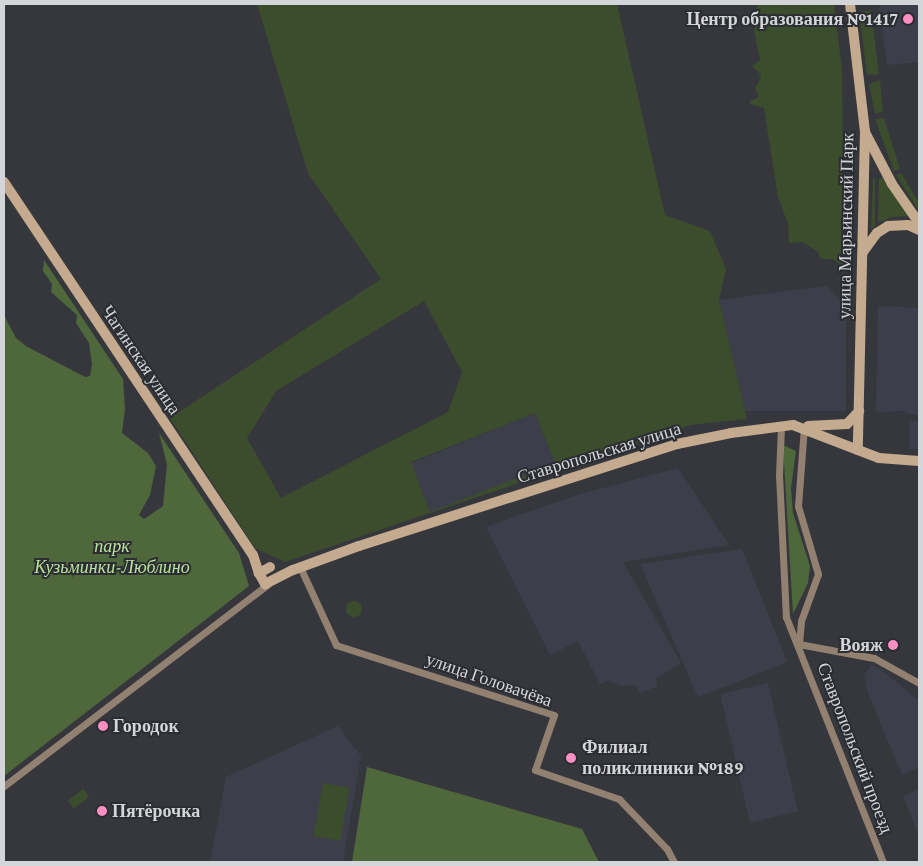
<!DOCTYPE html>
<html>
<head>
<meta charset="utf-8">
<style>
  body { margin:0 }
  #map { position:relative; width:923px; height:866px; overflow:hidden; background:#36373c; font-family:"Crimson Pro",serif }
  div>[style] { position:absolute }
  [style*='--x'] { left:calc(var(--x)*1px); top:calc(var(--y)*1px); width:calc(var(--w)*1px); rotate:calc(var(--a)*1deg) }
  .built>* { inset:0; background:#3c3f4a; transform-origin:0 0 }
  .green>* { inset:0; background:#3b4d2d; transform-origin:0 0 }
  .round { border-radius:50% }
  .forest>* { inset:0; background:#4e673b }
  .street>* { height:7px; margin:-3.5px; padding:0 3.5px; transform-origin:3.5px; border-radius:3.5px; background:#928170 }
  .secondary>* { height:10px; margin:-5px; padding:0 5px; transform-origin:5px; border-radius:5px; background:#c4aa8e }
  .dots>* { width:14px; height:14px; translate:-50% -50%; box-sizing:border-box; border:2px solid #2c2d32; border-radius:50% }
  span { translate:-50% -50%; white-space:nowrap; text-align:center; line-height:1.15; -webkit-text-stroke:4px #2c2d32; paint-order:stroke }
  .poi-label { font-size:18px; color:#d4d5d8; font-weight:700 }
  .right { translate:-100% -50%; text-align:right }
  .left { translate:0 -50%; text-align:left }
  .street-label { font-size:18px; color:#d4d5d8 }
  .park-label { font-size:18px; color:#b8e19b; font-style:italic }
  .frame { position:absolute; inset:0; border:5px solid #d4d5d8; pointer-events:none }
</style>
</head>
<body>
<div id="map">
  <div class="built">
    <div style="clip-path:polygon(879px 4px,919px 4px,919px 62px,887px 65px)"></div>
    <div style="clip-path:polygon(826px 286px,846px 306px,846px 411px,745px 411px,719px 300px)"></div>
    <div style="clip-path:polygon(878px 306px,919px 308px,919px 416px,902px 411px,876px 412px)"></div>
    <div style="left:535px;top:413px;width:54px;height:134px;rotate:68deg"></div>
    <div style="left:909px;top:421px;width:10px;height:28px"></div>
    <div style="clip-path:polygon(678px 468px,729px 545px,623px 562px,681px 663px,656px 678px,658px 686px,640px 693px,635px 685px,622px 686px,608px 681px,600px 684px,578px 641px,550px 655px,486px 527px,577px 495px)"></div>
    <div style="clip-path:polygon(742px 549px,787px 662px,698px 697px,640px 564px)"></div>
    <div style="clip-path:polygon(871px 665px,880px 669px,919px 700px,919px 768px,902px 775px,868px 693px,864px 676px)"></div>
    <div style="left:768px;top:683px;width:132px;height:49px;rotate:77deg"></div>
    <div style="clip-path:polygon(338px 726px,361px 756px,343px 862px,210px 862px,226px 777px)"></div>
    <div style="clip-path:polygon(919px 789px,919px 837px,903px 796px)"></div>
  </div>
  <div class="green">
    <div style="clip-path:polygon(evenodd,257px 4px,617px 4px,665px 215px,710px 231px,726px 269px,719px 300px,747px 419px,690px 425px,285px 562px,255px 548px,170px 418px,381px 279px,308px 173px,257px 4px,424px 301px,462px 372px,448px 412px,281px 498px,247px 438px,276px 391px,424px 301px,257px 4px,535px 413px,555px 463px,430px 512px,411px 462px,535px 413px)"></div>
    <div style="clip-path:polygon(757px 4px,834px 4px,842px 70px,844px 267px,832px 259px,821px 259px,817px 251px,802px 242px,789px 243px,788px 224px,778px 197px,764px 108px,750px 104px,750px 101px,759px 97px,755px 88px,761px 78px,760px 74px,752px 66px,760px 60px,754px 31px)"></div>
    <div style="clip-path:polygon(871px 10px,879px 74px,870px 75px,867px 74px,859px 12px)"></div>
    <div style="clip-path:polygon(880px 80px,883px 112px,875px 114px,869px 84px)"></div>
    <div style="clip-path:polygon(884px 118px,900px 169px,894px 171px,875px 119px)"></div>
    <div style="clip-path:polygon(901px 173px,919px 203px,919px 211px,896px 175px)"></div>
    <div style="clip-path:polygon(875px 178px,875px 226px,871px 229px,873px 179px)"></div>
    <div style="clip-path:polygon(879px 178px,883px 178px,909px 216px,892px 217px,878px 223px)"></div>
    <div class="round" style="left:346px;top:601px;width:16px;height:16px"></div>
    <div style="left:323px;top:783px;width:27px;height:54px;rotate:10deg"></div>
    <div style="left:83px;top:789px;width:10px;height:19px;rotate:53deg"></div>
  </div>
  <div class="forest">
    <div style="clip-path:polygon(44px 260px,123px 379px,125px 409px,122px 433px,148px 453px,156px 466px,150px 495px,139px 515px,144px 519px,163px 506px,167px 465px,159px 433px,239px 553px,249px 586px,4px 776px,4px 315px,16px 338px,26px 346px,85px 377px,90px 376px,92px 365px,89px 343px,76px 323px,77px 315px,51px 292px,52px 284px,43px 271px)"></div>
    <div style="clip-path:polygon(783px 445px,796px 451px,791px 488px,793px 513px,810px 566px,808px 583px,793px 614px)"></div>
    <div style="clip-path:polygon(367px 767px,582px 829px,599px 862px,352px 862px)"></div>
  </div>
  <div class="street">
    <div style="--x:781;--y:426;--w:49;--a:92.3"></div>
    <div style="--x:779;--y:475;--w:142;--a:87.2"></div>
    <div style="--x:786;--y:617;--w:264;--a:68.4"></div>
    <div style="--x:300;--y:567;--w:86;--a:65.2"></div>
    <div style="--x:336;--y:645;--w:229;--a:17.8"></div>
    <div style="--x:554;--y:715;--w:58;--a:109.1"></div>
    <div style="--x:535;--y:770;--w:89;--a:19"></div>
    <div style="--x:619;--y:799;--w:69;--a:46.2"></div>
    <div style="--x:667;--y:849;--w:15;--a:62"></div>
    <div style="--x:799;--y:644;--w:23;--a:-85"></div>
    <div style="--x:801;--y:621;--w:50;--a:-70.1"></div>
    <div style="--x:818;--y:574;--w:71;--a:-106.4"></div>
    <div style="--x:798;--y:506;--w:79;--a:-85.7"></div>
    <div style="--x:799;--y:644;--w:76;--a:10.6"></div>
    <div style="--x:874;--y:658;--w:51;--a:29.1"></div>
    <div style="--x:4;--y:786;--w:332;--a:-37.4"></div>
  </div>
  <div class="secondary">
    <div style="--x:850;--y:4;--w:128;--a:83.3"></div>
    <div style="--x:865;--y:131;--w:319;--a:91.3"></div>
    <div style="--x:866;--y:134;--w:56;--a:62.5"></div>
    <div style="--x:892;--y:184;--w:47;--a:55.3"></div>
    <div style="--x:4;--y:182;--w:448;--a:56.3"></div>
    <div style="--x:253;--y:555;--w:19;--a:72"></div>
    <div style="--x:863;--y:252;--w:24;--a:-54"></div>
    <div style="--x:877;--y:233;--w:13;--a:-32"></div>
    <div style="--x:888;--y:226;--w:20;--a:-3"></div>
    <div style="--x:908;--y:225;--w:12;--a:24"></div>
    <div style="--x:808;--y:426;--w:39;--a:-3"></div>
    <div style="--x:847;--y:424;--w:18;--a:-47"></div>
    <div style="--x:270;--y:567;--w:13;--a:151"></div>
    <div style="--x:259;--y:573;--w:13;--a:61"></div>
    <div style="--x:265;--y:584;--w:31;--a:-27"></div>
    <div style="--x:293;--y:570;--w:70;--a:-20"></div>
    <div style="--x:359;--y:546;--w:334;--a:-17.8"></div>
    <div style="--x:677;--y:444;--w:55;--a:-11.5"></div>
    <div style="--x:731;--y:433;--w:63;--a:-7.4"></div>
    <div style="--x:793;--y:425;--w:92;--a:21"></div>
    <div style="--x:879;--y:458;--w:40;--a:4.3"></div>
  </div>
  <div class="dots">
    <div style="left:908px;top:19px;background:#fc8fc2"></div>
    <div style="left:893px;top:645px;background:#fc8fc2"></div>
    <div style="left:103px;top:726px;background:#fc8fc2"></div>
    <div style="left:571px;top:758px;background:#fc8fc2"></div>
    <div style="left:102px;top:811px;background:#fc8fc2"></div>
  </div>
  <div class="poi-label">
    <span class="right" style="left:898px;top:19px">Центр образования №1417</span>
    <span class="right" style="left:883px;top:645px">Вояж</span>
    <span class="left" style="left:113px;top:726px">Городок</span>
    <span class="left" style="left:582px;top:758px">Филиал<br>поликлиники №189</span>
    <span class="left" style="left:112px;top:811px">Пятёрочка</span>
  </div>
  <div class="street-label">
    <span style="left:846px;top:226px;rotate:-89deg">улица Марьинский Парк</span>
    <span style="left:141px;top:360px;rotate:56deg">Чагинская улица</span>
    <span style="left:599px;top:453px;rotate:-17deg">Ставропольская улица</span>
    <span style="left:489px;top:680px;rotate:19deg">улица Головачёва</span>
    <span style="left:855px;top:748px;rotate:69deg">Ставропольский проезд</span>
  </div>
  <div class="park-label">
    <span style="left:112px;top:557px">парк<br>Кузьминки-Люблино</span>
  </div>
  <div class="frame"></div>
</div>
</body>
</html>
